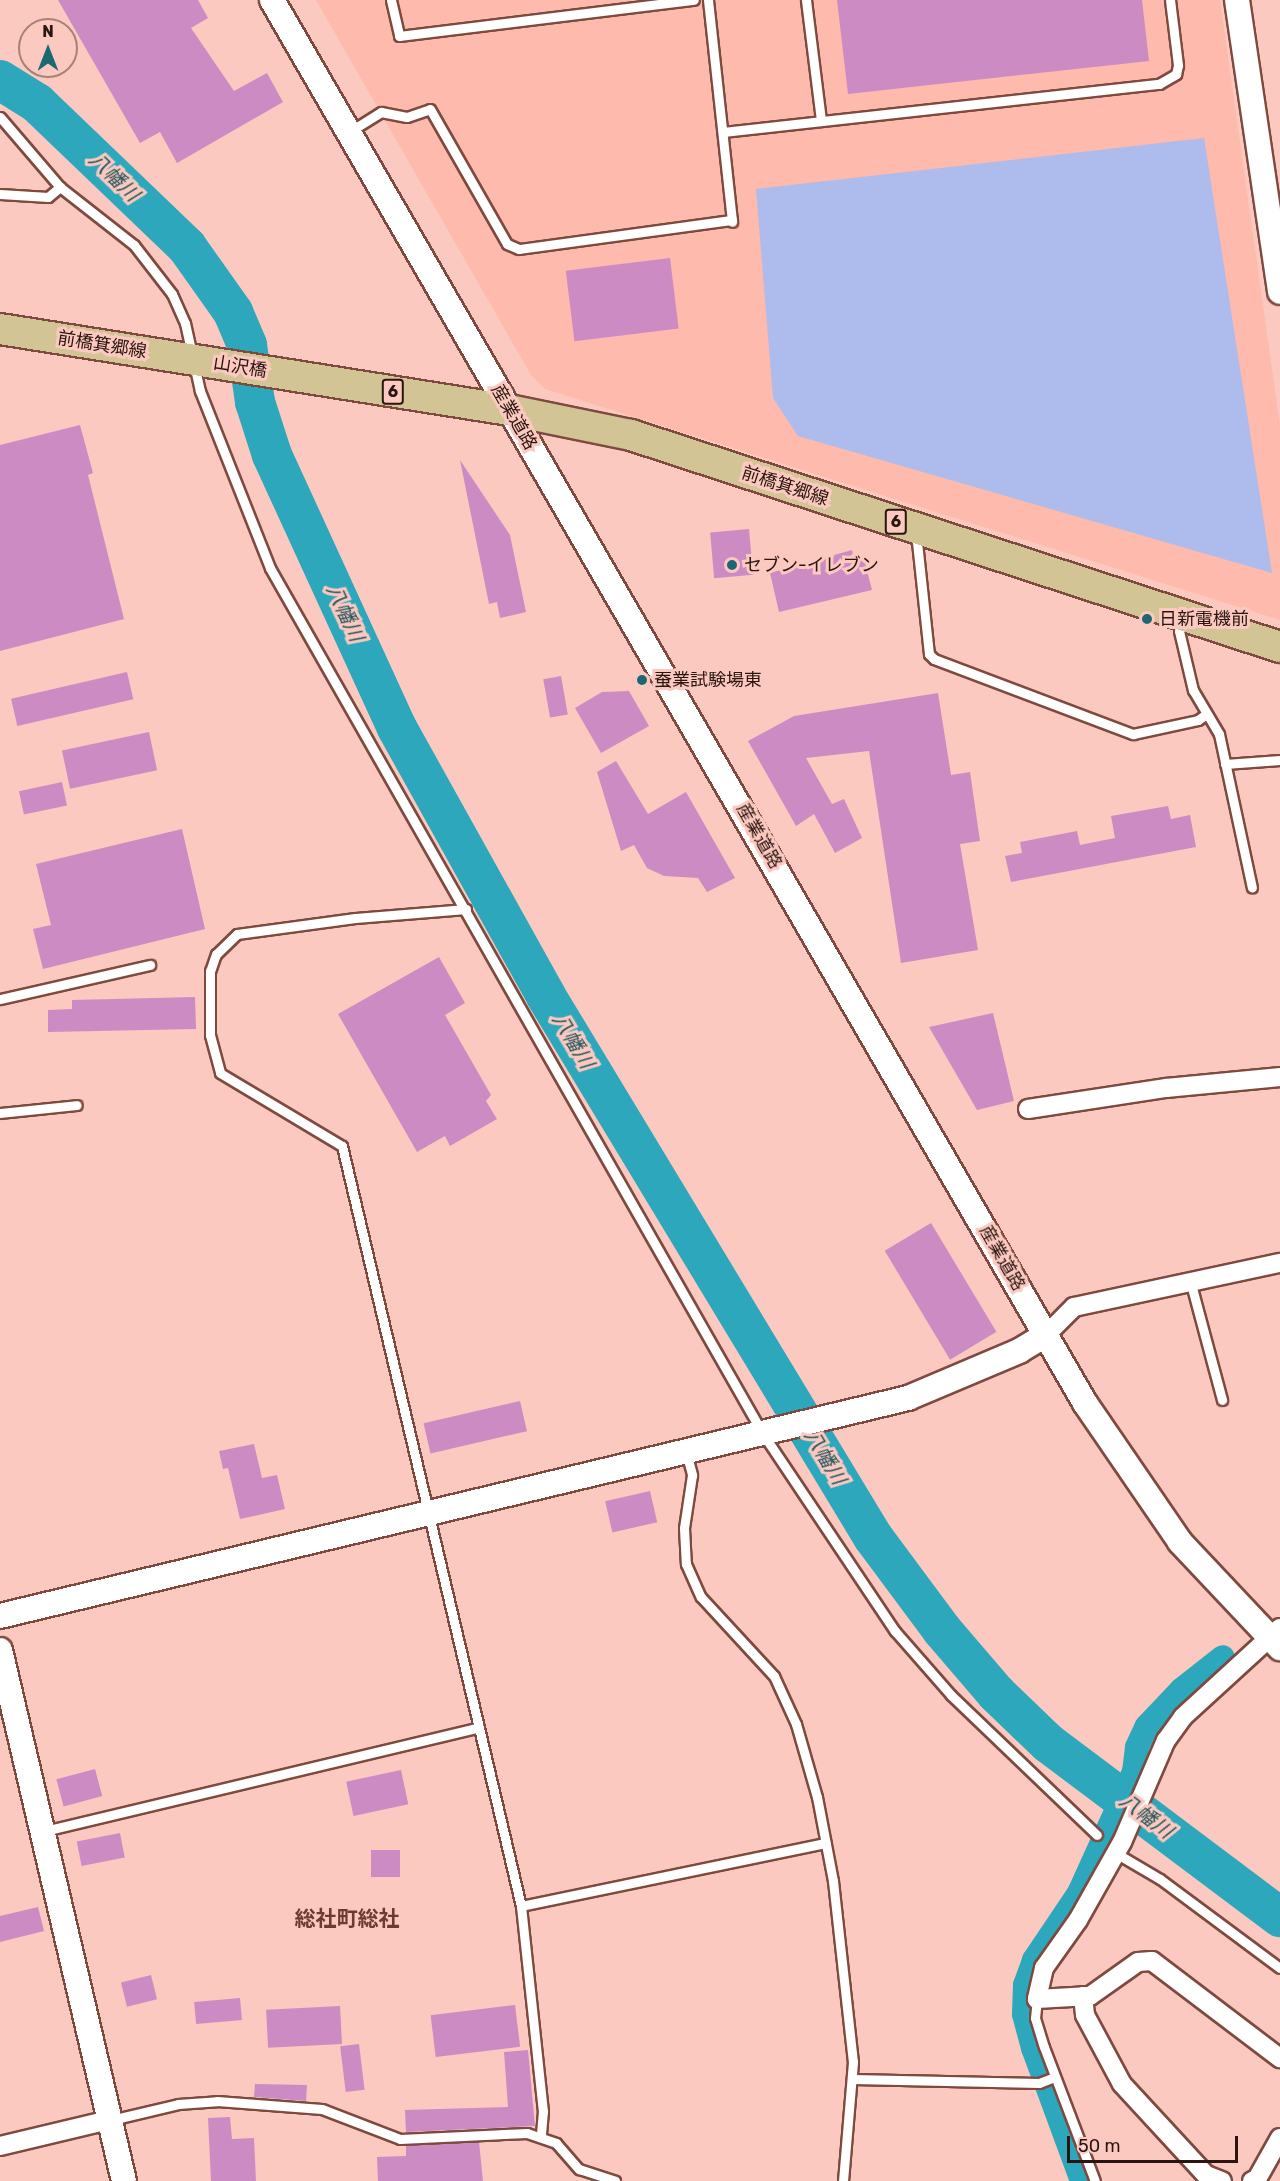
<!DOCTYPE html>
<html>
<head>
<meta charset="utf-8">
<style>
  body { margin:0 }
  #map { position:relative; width:1280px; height:2181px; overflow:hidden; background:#fbc9bf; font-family:Rubik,"Noto Sans JP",sans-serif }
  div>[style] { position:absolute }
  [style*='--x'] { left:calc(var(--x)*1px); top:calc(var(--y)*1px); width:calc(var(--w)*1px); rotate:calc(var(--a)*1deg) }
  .built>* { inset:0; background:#febaac }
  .green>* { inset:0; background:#adbcec }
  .canal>* { height:24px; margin:-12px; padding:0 12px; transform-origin:12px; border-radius:12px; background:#2ca7bb }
  .river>* { height:40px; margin:-20px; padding:0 20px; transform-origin:20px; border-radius:20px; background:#2ca7bb }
  .building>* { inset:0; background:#cc8cc3; transform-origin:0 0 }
  .roads { filter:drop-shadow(2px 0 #7e4a40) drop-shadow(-2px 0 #7e4a40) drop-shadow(0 2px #7e4a40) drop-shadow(0 -2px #7e4a40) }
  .service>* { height:9px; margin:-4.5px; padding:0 4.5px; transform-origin:4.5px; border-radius:4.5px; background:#fff }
  .minor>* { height:18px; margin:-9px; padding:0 9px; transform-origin:9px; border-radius:9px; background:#fff }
  .tertiary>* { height:24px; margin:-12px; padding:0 12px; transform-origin:12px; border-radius:12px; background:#fff }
  .primary>* { height:30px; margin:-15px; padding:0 15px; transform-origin:15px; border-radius:15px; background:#d3c496 }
  .dots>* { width:16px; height:16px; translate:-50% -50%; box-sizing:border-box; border:3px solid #fbc9bf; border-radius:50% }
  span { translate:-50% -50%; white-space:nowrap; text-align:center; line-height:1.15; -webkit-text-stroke:6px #fbc9bf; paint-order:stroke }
  .shield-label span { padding:2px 4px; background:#fbc9bf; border:2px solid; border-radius:4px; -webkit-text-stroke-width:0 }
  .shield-label { font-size:16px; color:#2a1511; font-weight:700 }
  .street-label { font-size:18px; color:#2a1511 }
  .poi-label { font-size:18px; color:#2a1511 }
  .left { translate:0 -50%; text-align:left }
  .water-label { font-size:20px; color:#21535c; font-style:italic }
  .quarter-label { font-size:21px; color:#6d3b32; font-weight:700 }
  .north { position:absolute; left:18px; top:18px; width:60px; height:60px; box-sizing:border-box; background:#fbc9bf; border:2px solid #a78179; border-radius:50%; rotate:0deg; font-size:16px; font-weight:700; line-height:24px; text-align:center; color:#2a1511 }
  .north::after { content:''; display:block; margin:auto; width:21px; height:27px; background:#1d6773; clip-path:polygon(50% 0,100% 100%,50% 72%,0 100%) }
  .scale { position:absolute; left:1067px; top:2136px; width:171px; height:27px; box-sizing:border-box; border:3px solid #2a1511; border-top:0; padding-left:8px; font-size:18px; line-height:21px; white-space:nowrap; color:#2a1511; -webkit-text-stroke:4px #fbc9bf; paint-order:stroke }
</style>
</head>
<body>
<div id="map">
  <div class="built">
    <div style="clip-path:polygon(316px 0,1220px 0,1280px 426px,1280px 620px,545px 389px,531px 375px)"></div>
  </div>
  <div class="green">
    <div style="clip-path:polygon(1204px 138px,1272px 573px,798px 436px,773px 398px,756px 189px)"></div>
  </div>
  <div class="canal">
    <div style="--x:1082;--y:2181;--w:142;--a:-110.2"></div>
    <div style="--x:1033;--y:2048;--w:35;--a:-105"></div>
    <div style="--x:1024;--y:2014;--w:29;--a:-88"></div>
    <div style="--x:1025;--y:1985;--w:27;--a:-70"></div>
    <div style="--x:1034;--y:1960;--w:81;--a:-56.1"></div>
    <div style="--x:1079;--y:1893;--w:133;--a:-65.6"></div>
    <div style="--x:1134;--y:1772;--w:25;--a:-83"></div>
    <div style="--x:1137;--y:1747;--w:23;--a:-65"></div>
    <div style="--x:1147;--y:1726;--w:50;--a:-46.6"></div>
    <div style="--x:1181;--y:1690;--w:53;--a:-38.2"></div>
  </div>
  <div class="river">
    <div style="--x:0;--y:80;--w:44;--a:31.9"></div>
    <div style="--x:37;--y:103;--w:208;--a:43.8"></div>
    <div style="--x:187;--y:247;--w:80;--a:54.7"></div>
    <div style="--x:233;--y:312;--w:36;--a:67"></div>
    <div style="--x:247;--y:345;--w:58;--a:82"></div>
    <div style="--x:255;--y:402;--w:56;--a:72.2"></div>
    <div style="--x:272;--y:455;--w:300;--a:65.4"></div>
    <div style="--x:397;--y:728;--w:307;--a:60.9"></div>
    <div style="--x:546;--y:996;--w:632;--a:58.85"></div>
    <div style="--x:873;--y:1537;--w:116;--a:53.4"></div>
    <div style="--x:942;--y:1630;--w:83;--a:49.4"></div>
    <div style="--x:996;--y:1693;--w:72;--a:43.9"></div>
    <div style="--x:1048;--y:1743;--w:290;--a:36.9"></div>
  </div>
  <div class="building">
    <div style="clip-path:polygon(58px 0,198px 0,208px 18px,191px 28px,234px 91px,267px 73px,283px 102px,177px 163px,160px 132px,140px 143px)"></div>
    <div style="clip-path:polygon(837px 0,1142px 0,1149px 61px,848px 94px)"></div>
    <div style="left:670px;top:258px;width:71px;height:105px;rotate:83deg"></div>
    <div style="clip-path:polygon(80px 425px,93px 473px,88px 475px,124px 619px,0 651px,0 445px)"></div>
    <div style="clip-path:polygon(460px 460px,510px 535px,526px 612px,500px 618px,497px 602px,489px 604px)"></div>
    <div style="left:749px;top:529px;width:46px;height:39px;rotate:85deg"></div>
    <div style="clip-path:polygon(852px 550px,854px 561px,864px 559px,872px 590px,779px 612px,770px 573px)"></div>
    <div style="left:127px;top:672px;width:28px;height:119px;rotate:77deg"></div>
    <div style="left:561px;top:676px;width:39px;height:18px;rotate:80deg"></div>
    <div style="clip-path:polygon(629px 691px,649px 726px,601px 753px,575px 708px,602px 692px)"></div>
    <div style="clip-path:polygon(938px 693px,951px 775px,970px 772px,980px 841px,960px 844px,978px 950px,901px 963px,869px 751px,806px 758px,832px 804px,844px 799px,862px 838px,835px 853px,814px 814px,796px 826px,748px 741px,794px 716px)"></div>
    <div style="left:149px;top:732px;width:39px;height:89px;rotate:78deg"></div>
    <div style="clip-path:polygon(616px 761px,648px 814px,686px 792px,735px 878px,707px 892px,698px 878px,664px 876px,647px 868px,634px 845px,621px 851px,597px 772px)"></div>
    <div style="left:62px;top:782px;width:24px;height:44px;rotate:78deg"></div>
    <div style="clip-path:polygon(1168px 806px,1171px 819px,1190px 815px,1196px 847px,1011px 882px,1005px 856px,1022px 853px,1020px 842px,1077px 831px,1080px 845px,1115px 838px,1111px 816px)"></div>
    <div style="clip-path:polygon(182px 829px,205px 929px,43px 969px,33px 929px,51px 925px,36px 864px)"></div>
    <div style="clip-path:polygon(439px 957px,465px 1003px,445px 1015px,491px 1095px,486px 1101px,497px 1119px,450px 1146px,445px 1136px,417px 1152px,338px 1014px)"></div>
    <div style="clip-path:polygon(195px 997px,196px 1029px,48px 1032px,48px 1010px,72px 1009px,72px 1000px)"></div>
    <div style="clip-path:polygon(993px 1013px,1014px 1101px,977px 1110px,929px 1027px)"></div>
    <div style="left:931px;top:1223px;width:127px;height:54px;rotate:59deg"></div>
    <div style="left:520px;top:1401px;width:31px;height:99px;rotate:77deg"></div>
    <div style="clip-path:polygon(254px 1444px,262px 1478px,277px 1475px,285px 1509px,240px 1519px,228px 1468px,223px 1469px,219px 1451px)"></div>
    <div style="left:650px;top:1491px;width:32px;height:46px;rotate:77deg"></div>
    <div style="left:95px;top:1769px;width:28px;height:40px;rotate:75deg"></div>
    <div style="left:401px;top:1770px;width:35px;height:56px;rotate:78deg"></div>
    <div style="left:120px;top:1833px;width:25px;height:44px;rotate:79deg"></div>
    <div style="left:371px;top:1850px;width:29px;height:27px"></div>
    <div style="clip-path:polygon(38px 1907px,44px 1931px,0 1942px,0 1916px)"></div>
    <div style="left:151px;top:1975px;width:25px;height:31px;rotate:76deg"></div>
    <div style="left:240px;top:1998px;width:22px;height:46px;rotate:85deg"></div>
    <div style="left:515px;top:2005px;width:42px;height:85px;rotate:83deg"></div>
    <div style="left:340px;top:2006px;width:38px;height:74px;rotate:87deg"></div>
    <div style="left:359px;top:2044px;width:46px;height:19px;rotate:83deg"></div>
    <div style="clip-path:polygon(528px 2050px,535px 2126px,406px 2132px,405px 2110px,508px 2107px,504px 2052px)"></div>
    <div style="clip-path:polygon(255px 2084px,307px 2085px,306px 2101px,254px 2097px)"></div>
    <div style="clip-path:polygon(230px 2117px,232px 2139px,254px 2138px,256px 2181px,211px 2181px,208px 2118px)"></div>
    <div style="clip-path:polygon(479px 2142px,483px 2181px,378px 2181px,377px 2157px,406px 2156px,406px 2145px)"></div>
  </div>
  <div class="roads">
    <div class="service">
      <div style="--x:391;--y:0;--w:37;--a:77"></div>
      <div style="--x:399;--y:36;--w:297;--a:-7"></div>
      <div style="--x:708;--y:0;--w:223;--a:83.8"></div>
      <div style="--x:806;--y:0;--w:122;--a:82.9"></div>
      <div style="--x:0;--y:117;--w:92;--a:49.4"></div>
      <div style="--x:60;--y:187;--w:94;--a:38.1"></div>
      <div style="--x:134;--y:245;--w:62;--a:52.2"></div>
      <div style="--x:172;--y:294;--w:32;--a:66"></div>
      <div style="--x:185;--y:323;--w:70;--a:77.6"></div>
      <div style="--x:200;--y:391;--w:190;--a:68.4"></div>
      <div style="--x:270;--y:568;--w:996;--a:60.35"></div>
      <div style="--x:763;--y:1434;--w:237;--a:56.2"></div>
      <div style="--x:895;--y:1631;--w:85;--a:48.8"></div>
      <div style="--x:951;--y:1695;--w:202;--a:43.8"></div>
      <div style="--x:349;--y:132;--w:38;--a:-32"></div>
      <div style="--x:381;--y:112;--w:26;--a:11"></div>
      <div style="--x:407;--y:117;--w:24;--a:-19"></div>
      <div style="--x:430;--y:109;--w:155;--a:60.3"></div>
      <div style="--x:507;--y:244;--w:13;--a:23"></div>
      <div style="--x:519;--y:249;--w:215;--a:-7.8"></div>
      <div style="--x:723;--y:132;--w:439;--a:-6.3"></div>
      <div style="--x:1159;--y:84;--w:20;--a:-30"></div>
      <div style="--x:1176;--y:74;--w:9;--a:-77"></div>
      <div style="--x:1178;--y:65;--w:65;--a:-97"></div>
      <div style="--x:0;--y:194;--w:48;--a:3.6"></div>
      <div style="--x:48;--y:197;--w:16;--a:-40"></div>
      <div style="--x:920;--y:532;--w:10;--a:107"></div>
      <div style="--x:917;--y:542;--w:113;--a:83.9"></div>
      <div style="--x:929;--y:654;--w:7;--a:45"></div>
      <div style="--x:934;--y:659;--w:213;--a:20.7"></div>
      <div style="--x:1133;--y:734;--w:66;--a:-12.2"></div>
      <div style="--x:1198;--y:720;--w:9;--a:-36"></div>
      <div style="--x:1182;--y:620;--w:11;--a:105"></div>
      <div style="--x:1179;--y:631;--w:61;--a:76.7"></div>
      <div style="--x:1193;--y:690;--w:51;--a:59.4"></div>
      <div style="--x:1219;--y:734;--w:157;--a:77.9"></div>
      <div style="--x:1225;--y:764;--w:55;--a:-4.2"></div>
      <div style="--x:466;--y:909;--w:111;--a:175.4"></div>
      <div style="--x:355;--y:918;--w:119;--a:172.3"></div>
      <div style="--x:237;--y:934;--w:29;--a:136"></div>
      <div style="--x:216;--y:954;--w:18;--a:109"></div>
      <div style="--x:210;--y:971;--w:64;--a:90"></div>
      <div style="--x:210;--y:1035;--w:39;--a:75"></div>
      <div style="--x:220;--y:1073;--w:142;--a:30.9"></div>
      <div style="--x:342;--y:1146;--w:781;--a:76.75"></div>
      <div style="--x:521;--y:1906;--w:206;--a:83.9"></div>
      <div style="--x:543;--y:2111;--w:24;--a:95"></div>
      <div style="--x:0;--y:999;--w:154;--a:-12.8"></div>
      <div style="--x:0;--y:1113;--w:77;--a:-5.9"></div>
      <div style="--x:1191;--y:1284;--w:120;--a:75"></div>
      <div style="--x:686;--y:1452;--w:24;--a:75"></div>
      <div style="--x:692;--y:1475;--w:54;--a:98.6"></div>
      <div style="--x:684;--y:1528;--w:36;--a:87"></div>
      <div style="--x:686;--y:1564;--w:36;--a:66"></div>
      <div style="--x:701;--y:1597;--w:108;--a:47.3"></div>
      <div style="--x:774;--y:1676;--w:53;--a:65.4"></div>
      <div style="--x:796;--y:1724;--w:76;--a:74"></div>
      <div style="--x:817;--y:1797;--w:86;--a:79.2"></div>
      <div style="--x:833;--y:1881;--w:182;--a:83.7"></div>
      <div style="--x:853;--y:2062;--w:119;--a:94.8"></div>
      <div style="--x:44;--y:1831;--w:447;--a:-13.4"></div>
      <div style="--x:1114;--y:1852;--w:53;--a:30.4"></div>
      <div style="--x:1160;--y:1879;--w:149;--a:36.6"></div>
      <div style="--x:521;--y:1906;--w:311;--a:-11.7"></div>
      <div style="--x:1037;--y:1999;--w:19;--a:96"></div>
      <div style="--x:1035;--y:2018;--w:30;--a:73"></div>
      <div style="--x:1044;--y:2047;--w:143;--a:69.2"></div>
      <div style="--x:853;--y:2079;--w:186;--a:1.2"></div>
      <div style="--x:1039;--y:2083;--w:17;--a:-21"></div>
      <div style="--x:111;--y:2120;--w:69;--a:-13.4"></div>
      <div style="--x:178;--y:2104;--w:39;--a:-4"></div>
      <div style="--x:217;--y:2101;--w:105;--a:4.4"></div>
      <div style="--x:322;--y:2109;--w:84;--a:21"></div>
      <div style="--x:400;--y:2139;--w:127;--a:-2.7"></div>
      <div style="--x:527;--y:2133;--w:31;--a:19"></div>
      <div style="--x:556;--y:2143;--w:35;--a:49"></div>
      <div style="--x:579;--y:2169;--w:38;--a:18"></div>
    </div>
    <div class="minor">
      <div style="--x:1028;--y:1109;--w:140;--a:-8.7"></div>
      <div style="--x:1166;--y:1088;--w:115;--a:-5.5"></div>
      <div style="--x:1046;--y:1335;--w:40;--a:-45"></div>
      <div style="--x:1074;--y:1307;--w:211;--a:-12.1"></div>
      <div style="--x:1280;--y:1628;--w:132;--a:137.5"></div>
      <div style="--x:1183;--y:1717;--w:29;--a:126"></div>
      <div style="--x:1166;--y:1740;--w:111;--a:113.3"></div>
      <div style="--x:1122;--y:1842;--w:90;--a:119.4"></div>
      <div style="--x:1078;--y:1920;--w:59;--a:125.3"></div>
      <div style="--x:1044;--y:1968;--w:32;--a:103"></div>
      <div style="--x:1037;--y:1999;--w:53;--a:-3.2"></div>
      <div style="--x:1090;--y:1996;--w:59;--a:-35.3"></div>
      <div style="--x:1138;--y:1962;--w:14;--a:-4"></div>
      <div style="--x:1152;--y:1961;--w:161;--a:37.2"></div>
      <div style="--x:1083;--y:1996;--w:19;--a:84"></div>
      <div style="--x:1085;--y:2015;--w:78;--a:61.8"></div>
      <div style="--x:1122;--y:2084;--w:124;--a:47.3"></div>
      <div style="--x:1206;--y:2175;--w:17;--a:21"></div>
      <div style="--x:0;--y:2146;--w:112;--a:-13.4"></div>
      <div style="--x:1252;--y:2181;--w:5;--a:-22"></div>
      <div style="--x:1257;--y:2179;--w:47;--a:-60.7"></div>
    </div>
    <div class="tertiary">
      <div style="--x:272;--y:0;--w:1622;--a:59.91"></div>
      <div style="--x:1085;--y:1403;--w:168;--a:55.6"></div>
      <div style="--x:1180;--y:1542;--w:146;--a:46.7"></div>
      <div style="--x:1237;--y:0;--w:295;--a:81.6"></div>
      <div style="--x:0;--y:1616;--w:934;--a:-13.5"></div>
      <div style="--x:908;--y:1398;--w:121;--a:-22.9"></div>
      <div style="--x:1019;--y:1351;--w:31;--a:-31"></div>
      <div style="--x:0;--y:1650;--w:545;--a:76.86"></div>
    </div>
    <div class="primary">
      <div style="--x:0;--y:329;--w:515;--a:9.04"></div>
      <div style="--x:509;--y:410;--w:125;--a:11.6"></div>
      <div style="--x:631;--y:435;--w:683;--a:18.09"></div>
    </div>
  </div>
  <div class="dots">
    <div style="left:732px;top:565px;background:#1d6773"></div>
    <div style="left:1147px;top:619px;background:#1d6773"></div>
    <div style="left:642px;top:680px;background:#1d6773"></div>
  </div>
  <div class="shield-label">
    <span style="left:393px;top:392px">6</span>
    <span style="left:896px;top:522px">6</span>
  </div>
  <div class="street-label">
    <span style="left:102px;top:345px;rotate:9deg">前橋箕郷線</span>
    <span style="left:240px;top:367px;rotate:9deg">山沢橋</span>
    <span style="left:514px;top:417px;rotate:60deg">産業道路</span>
    <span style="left:785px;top:486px;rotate:18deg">前橋箕郷線</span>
    <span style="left:759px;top:836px;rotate:60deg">産業道路</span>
    <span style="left:1002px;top:1258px;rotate:60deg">産業道路</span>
  </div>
  <div class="poi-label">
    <span class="left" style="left:744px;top:565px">セブン-イレブン</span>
    <span class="left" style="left:1159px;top:619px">日新電機前</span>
    <span class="left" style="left:654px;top:680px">蚕業試験場東</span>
  </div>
  <div class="water-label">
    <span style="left:114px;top:177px;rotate:44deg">八幡川</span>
    <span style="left:345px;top:613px;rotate:65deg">八幡川</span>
    <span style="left:573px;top:1041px;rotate:59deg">八幡川</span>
    <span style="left:825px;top:1457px;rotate:59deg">八幡川</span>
    <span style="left:1146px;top:1816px;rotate:37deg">八幡川</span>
  </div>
  <div class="quarter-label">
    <span style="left:347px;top:1919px">総社町総社</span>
  </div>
  <div class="north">N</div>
  <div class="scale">50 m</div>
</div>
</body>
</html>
